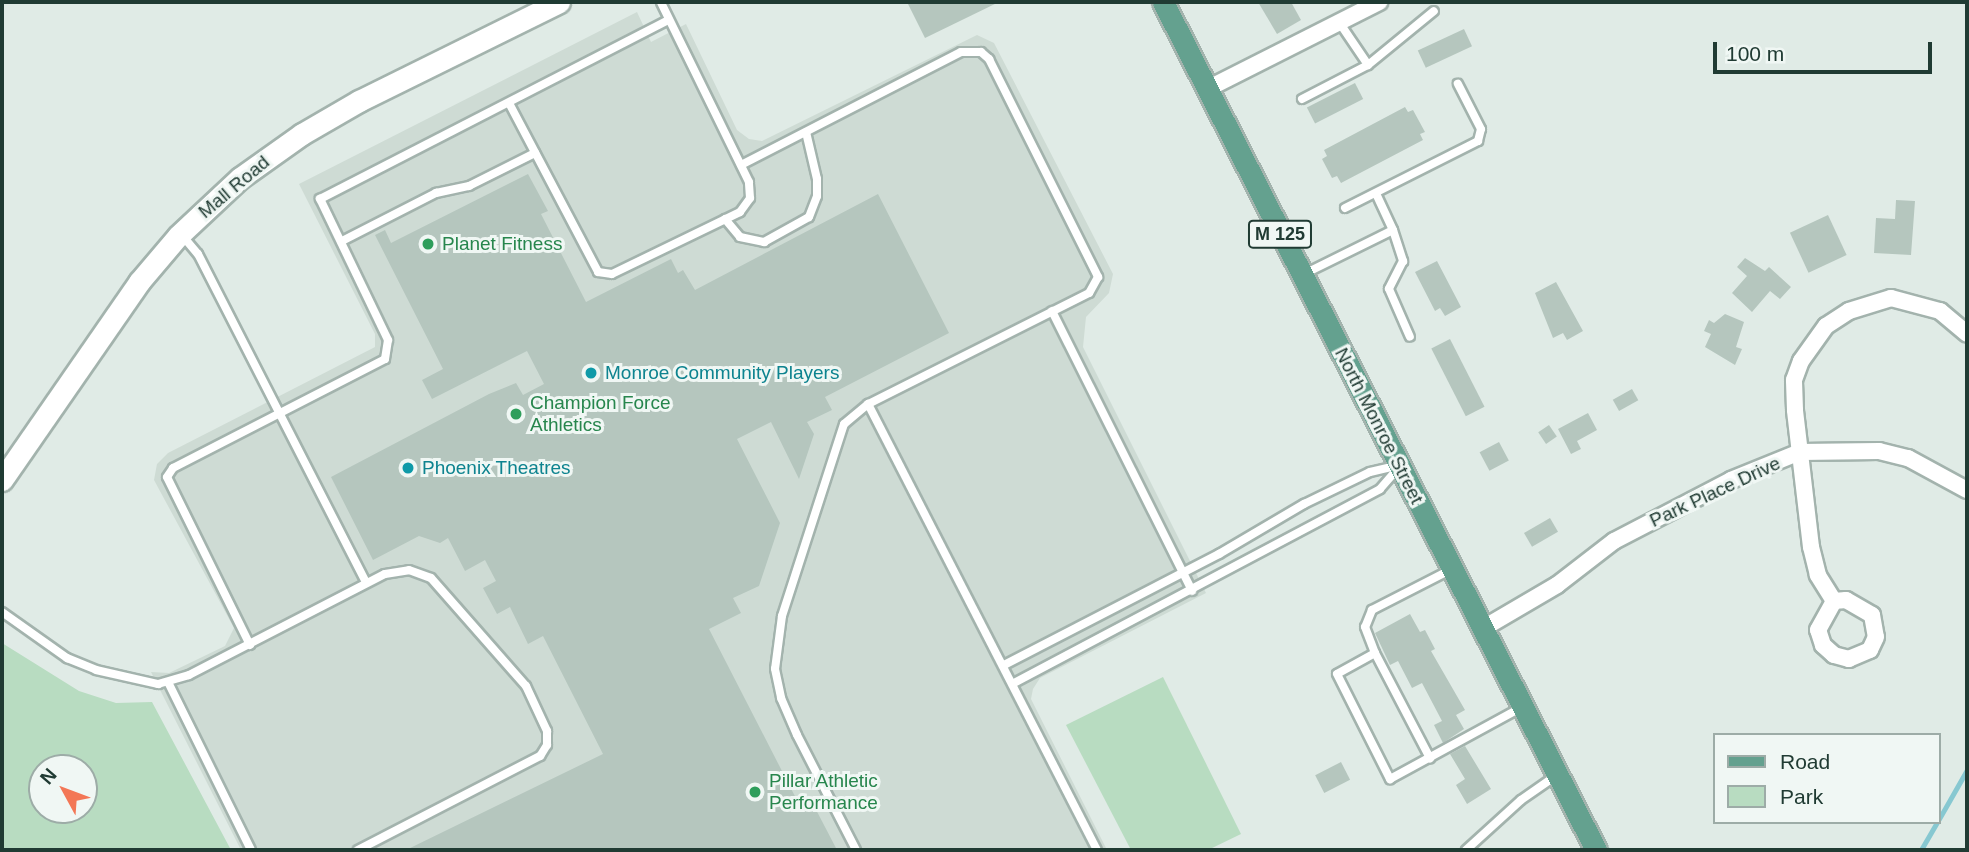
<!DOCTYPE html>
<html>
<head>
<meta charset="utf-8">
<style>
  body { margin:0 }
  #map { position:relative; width:1969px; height:852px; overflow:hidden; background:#e0ebe6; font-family:Arial,sans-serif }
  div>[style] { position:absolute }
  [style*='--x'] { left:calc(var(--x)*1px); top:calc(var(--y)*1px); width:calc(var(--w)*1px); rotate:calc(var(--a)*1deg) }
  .built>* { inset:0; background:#cedbd4 }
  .green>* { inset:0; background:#b8dcc1 }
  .stream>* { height:4.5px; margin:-2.25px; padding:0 2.25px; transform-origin:2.25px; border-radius:2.25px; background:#87c8d1 }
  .building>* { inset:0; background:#b5c6be; transform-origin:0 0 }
  .roads { filter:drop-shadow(2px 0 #a3b3ad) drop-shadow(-2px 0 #a3b3ad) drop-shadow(0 2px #a3b3ad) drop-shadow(0 -2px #a3b3ad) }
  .service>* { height:8px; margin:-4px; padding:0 4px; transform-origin:4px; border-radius:4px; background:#fff }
  .minor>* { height:16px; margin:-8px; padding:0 8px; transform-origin:8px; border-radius:8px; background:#fff }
  .tertiary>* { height:21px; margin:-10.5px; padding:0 10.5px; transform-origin:10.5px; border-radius:10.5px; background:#fff }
  .primary>* { height:21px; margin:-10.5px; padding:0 10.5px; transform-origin:10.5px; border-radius:10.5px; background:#64a18f }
  .dots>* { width:19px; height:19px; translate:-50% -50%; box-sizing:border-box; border:4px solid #f0f7f4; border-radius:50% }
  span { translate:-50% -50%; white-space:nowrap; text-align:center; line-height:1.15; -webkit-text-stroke:6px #f0f7f4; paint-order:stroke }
  .shield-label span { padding:2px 5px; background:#f0f7f4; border:2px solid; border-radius:5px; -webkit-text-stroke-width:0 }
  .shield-label { font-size:18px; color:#203b33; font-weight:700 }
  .street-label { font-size:19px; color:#203b33 }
  .leisure-label { font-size:19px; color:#27864d }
  .left { translate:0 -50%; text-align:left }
  .culture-label { font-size:19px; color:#0d838f }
  .frame { position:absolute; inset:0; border:4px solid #203b33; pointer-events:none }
  .legend { position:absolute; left:1713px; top:733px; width:228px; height:91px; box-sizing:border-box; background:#f0f7f4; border:2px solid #9daca7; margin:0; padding:9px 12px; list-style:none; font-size:21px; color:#203b33 }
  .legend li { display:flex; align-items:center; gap:14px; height:35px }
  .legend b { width:35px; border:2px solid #9daca7 }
  .north { position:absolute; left:28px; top:754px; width:70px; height:70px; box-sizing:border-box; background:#f0f7f4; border:2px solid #9daca7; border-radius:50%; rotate:311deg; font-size:19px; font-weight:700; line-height:28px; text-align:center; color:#203b33 }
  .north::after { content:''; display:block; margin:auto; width:24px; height:32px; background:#f37756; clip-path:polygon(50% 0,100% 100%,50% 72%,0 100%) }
  .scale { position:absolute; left:1713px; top:42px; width:219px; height:32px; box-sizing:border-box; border:4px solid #203b33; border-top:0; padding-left:9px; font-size:21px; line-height:24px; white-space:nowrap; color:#203b33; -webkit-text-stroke:5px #f0f7f4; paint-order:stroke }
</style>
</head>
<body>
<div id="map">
  <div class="built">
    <div style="clip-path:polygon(637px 12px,651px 42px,686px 24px,737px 130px,749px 139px,762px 141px,977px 35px,994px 43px,1113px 274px,1109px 293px,1086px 317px,1083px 347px,1206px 593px,1040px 678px,1033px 689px,1031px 699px,1107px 850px,241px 850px,151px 672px,169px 673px,225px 646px,234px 628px,154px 480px,157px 464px,168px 453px,375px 347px,375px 334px,299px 184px)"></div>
  </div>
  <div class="green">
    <div style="clip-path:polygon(evenodd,2px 643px,79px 691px,116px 703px,152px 702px,231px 850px,2px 850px,2px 643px,42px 768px,84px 768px,84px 810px,42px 810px,42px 768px)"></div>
    <div style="clip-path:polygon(1163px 677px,1241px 834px,1208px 850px,1131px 850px,1066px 725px)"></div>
  </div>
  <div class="stream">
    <div style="--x:1939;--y:819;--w:56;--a:-60.3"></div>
    <div style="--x:1921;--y:850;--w:32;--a:-60"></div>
  </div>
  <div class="building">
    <div style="clip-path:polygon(907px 2px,999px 2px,925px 38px)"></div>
    <div style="clip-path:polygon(1258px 2px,1291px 2px,1301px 20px,1277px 34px)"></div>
    <div style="left:1464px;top:29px;width:19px;height:51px;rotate:65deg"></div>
    <div style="left:1355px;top:83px;width:18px;height:54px;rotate:63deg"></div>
    <div style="clip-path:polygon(1405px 107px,1408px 112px,1413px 110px,1425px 132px,1420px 134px,1423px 140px,1341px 183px,1337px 176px,1332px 178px,1322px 159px,1327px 156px,1324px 150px)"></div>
    <div style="clip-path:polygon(528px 174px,548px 211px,541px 214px,586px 302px,671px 259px,678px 273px,683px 270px,695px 290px,878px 194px,949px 333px,825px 397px,832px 410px,807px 422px,814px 434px,799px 479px,771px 422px,737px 439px,780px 523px,759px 586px,733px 598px,741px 613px,709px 629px,801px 808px,812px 802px,837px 850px,406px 850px,603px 754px,543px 636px,528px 644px,510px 607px,497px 614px,483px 588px,496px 581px,485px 560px,465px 571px,448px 538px,440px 543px,419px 536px,373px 560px,331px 477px,489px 394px,516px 383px,523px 395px,544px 384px,527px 351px,432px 399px,422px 380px,443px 369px,375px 235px,385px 230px,391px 243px)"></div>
    <div style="clip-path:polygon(1896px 200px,1915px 201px,1911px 255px,1874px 253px,1876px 218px,1895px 219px)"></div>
    <div style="left:1828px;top:215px;width:44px;height:42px;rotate:65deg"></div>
    <div style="clip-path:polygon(1745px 258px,1765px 271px,1769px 267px,1791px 287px,1780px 299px,1770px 291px,1752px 312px,1732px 293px,1747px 276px,1737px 267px)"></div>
    <div style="clip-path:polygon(1437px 261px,1461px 307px,1445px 316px,1440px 308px,1435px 311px,1415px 272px)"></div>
    <div style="clip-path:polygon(1556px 282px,1583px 331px,1567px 340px,1563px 333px,1553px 338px,1535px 293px)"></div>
    <div style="clip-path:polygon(1725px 314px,1744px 322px,1736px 347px,1742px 349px,1735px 365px,1705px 347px,1711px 334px,1704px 331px,1709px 320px,1714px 323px)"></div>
    <div style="left:1450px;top:339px;width:76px;height:21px;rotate:63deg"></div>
    <div style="left:1632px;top:389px;width:13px;height:22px;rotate:61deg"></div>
    <div style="clip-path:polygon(1588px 413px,1597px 430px,1577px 441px,1581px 449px,1571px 454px,1558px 429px)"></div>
    <div style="left:1549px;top:425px;width:14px;height:13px;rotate:56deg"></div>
    <div style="left:1499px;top:442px;width:21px;height:22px;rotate:62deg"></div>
    <div style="left:1550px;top:518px;width:16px;height:30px;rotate:60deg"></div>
    <div style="clip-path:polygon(1410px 614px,1420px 632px,1425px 630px,1435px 649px,1431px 651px,1465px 710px,1456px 715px,1464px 729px,1443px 743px,1434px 725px,1442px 721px,1422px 683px,1412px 688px,1398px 661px,1390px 665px,1375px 633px)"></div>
    <div style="clip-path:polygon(1465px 746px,1491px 789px,1467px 804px,1456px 785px,1465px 779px,1450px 754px)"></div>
    <div style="left:1341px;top:762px;width:20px;height:29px;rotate:63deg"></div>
  </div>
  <div class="roads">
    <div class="service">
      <div style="--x:1339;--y:22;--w:52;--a:56"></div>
      <div style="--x:1368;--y:65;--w:85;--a:-39.3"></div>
      <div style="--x:1302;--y:99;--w:74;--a:-27.3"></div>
      <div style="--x:509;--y:103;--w:191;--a:62.2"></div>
      <div style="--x:598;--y:272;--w:14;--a:8"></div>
      <div style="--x:612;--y:274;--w:142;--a:-25.8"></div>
      <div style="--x:740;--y:212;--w:17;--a:-54"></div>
      <div style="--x:750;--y:198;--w:16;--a:-94"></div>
      <div style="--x:749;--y:182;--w:200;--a:-116.1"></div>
      <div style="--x:741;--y:165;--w:247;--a:-27.2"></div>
      <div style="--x:961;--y:52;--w:20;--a:0"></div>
      <div style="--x:981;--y:52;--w:11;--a:41"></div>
      <div style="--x:989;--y:59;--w:244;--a:63.4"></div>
      <div style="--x:1098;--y:277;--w:18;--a:119"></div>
      <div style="--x:1089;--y:293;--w:247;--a:153.3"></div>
      <div style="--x:868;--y:404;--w:31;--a:140"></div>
      <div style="--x:844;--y:424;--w:202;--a:107.9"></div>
      <div style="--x:782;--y:616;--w:53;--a:97.5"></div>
      <div style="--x:775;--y:669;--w:30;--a:78"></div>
      <div style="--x:781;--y:698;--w:40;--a:66.6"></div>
      <div style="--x:797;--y:735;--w:129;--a:62.8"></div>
      <div style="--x:1345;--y:208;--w:149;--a:-26.7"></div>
      <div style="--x:1478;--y:141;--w:12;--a:-76"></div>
      <div style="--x:1481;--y:129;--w:51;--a:-117.1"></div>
      <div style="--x:725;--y:219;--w:23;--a:50"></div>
      <div style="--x:740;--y:237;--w:25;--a:12"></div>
      <div style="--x:764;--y:242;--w:51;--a:-29.1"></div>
      <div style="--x:809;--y:217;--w:22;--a:-69"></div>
      <div style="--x:817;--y:196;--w:17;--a:-90"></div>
      <div style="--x:817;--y:179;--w:48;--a:-103.2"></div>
      <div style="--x:1393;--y:230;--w:33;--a:72"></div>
      <div style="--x:1403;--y:261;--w:31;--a:117"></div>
      <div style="--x:1389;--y:289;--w:52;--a:66.4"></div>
      <div style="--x:181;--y:234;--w:26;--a:50"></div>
      <div style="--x:198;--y:254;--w:369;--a:62.9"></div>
      <div style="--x:342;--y:241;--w:106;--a:-27.1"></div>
      <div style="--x:436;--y:193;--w:34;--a:-12"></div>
      <div style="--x:469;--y:186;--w:74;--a:-26.6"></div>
      <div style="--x:1304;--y:274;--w:99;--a:-26.3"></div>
      <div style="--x:1393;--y:230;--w:40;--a:-115"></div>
      <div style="--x:1052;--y:311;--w:313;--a:63.4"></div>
      <div style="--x:868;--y:404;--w:501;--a:62.82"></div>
      <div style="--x:1452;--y:569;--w:90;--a:152.9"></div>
      <div style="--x:1372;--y:610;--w:18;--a:112"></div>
      <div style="--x:1365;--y:627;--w:28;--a:69"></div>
      <div style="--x:1375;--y:653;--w:43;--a:151.1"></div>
      <div style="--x:1337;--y:674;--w:118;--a:63.2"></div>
      <div style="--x:1390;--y:779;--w:150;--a:-28.6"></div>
      <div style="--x:2;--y:612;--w:80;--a:35.3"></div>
      <div style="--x:67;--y:658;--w:31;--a:22"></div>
      <div style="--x:96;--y:670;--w:64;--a:12.7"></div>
      <div style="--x:158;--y:684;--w:32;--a:-16"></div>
      <div style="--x:189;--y:675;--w:220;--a:-27.3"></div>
      <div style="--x:385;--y:574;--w:24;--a:-9"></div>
      <div style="--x:409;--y:570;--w:23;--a:20"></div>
      <div style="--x:431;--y:578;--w:144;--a:48.7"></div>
      <div style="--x:526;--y:686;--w:50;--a:65"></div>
      <div style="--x:547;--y:731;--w:14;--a:90"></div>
      <div style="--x:547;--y:745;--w:13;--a:122"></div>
      <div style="--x:540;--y:756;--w:205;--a:152.7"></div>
      <div style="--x:250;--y:645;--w:187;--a:-116.3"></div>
      <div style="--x:167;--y:477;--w:11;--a:-56"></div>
      <div style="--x:173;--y:468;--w:238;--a:-27.2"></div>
      <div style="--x:385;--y:359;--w:19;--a:-81"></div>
      <div style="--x:388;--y:340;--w:157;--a:-115.7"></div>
      <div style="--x:320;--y:199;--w:391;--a:-27.2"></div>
      <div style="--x:1375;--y:653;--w:119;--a:62.4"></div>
      <div style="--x:1004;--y:665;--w:242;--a:-27.3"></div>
      <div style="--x:1219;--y:554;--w:99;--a:-30.5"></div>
      <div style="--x:1304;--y:504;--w:73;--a:-25.9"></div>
      <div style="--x:1370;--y:472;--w:28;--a:-13"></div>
      <div style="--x:168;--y:682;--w:187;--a:63.7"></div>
      <div style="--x:1014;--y:683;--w:414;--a:-27.9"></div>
      <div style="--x:1380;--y:489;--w:28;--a:-49"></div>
      <div style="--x:1466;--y:850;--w:74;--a:-42.3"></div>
      <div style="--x:1521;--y:800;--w:44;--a:-34.8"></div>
    </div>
    <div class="minor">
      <div style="--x:1207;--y:89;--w:193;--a:-26.8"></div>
      <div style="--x:1834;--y:601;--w:12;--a:-5"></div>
      <div style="--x:1846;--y:600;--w:30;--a:30"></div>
      <div style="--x:1872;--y:615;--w:22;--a:80"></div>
      <div style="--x:1876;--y:637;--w:14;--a:115"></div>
      <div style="--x:1870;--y:650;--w:23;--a:157"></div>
      <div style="--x:1849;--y:659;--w:16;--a:-165"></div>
      <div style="--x:1834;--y:655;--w:15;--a:-138"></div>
      <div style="--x:1823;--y:645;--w:16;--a:-108"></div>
      <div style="--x:1818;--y:630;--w:33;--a:-61"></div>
      <div style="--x:1834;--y:601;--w:31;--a:-122"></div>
      <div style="--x:1818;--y:575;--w:29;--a:-104"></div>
      <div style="--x:1811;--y:547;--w:138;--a:-96.7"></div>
      <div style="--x:1795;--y:410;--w:30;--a:-92"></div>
      <div style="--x:1794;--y:380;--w:20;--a:-70"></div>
      <div style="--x:1801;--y:361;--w:43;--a:-54.5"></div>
      <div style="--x:1826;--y:326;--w:27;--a:-33"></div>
      <div style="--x:1849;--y:311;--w:44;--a:-17.2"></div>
      <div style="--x:1891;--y:298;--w:51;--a:14.9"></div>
      <div style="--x:1940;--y:311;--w:35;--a:40"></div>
      <div style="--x:1482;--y:629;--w:87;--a:-30.4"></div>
      <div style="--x:1557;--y:585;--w:72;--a:-37.7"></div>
      <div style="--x:1614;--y:541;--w:132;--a:-27.5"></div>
      <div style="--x:1731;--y:480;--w:74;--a:-22.1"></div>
      <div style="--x:1800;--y:452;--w:79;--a:-0.7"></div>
      <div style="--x:1879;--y:451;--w:30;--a:14"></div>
      <div style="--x:1908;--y:458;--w:67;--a:28.5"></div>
    </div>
    <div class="tertiary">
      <div style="--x:2;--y:480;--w:241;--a:-55.3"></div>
      <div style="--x:139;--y:282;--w:60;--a:-49.7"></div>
      <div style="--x:178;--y:236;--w:85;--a:-43.1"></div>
      <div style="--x:240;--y:178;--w:76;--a:-35.4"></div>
      <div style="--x:302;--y:134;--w:66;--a:-30.1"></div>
      <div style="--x:359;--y:101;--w:223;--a:-26.3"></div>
    </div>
    <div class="primary">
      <div style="--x:1163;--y:2;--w:952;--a:62.95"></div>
    </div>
  </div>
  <div class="dots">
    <div style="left:428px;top:244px;background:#2e9e5b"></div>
    <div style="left:591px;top:373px;background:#0f9aa8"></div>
    <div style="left:516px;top:414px;background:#2e9e5b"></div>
    <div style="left:408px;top:468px;background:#0f9aa8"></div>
    <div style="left:755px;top:792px;background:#2e9e5b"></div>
  </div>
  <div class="shield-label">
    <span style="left:1280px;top:234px">M 125</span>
  </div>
  <div class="street-label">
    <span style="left:234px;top:187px;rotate:-40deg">Mall Road</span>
    <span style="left:1379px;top:426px;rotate:63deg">North Monroe Street</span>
    <span style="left:1715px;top:492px;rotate:-25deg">Park Place Drive</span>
  </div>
  <div class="leisure-label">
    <span class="left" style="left:442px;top:244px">Planet Fitness</span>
    <span class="left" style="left:530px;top:414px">Champion Force<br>Athletics</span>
    <span class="left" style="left:769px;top:792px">Pillar Athletic<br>Performance</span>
  </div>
  <div class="culture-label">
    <span class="left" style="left:605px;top:373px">Monroe Community Players</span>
    <span class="left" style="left:422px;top:468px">Phoenix Theatres</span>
  </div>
  <div class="frame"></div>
  <ul class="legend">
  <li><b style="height:9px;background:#64a18f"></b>Road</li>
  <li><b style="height:19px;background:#b8dcc1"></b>Park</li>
  </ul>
  <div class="north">N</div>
  <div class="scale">100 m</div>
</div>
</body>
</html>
